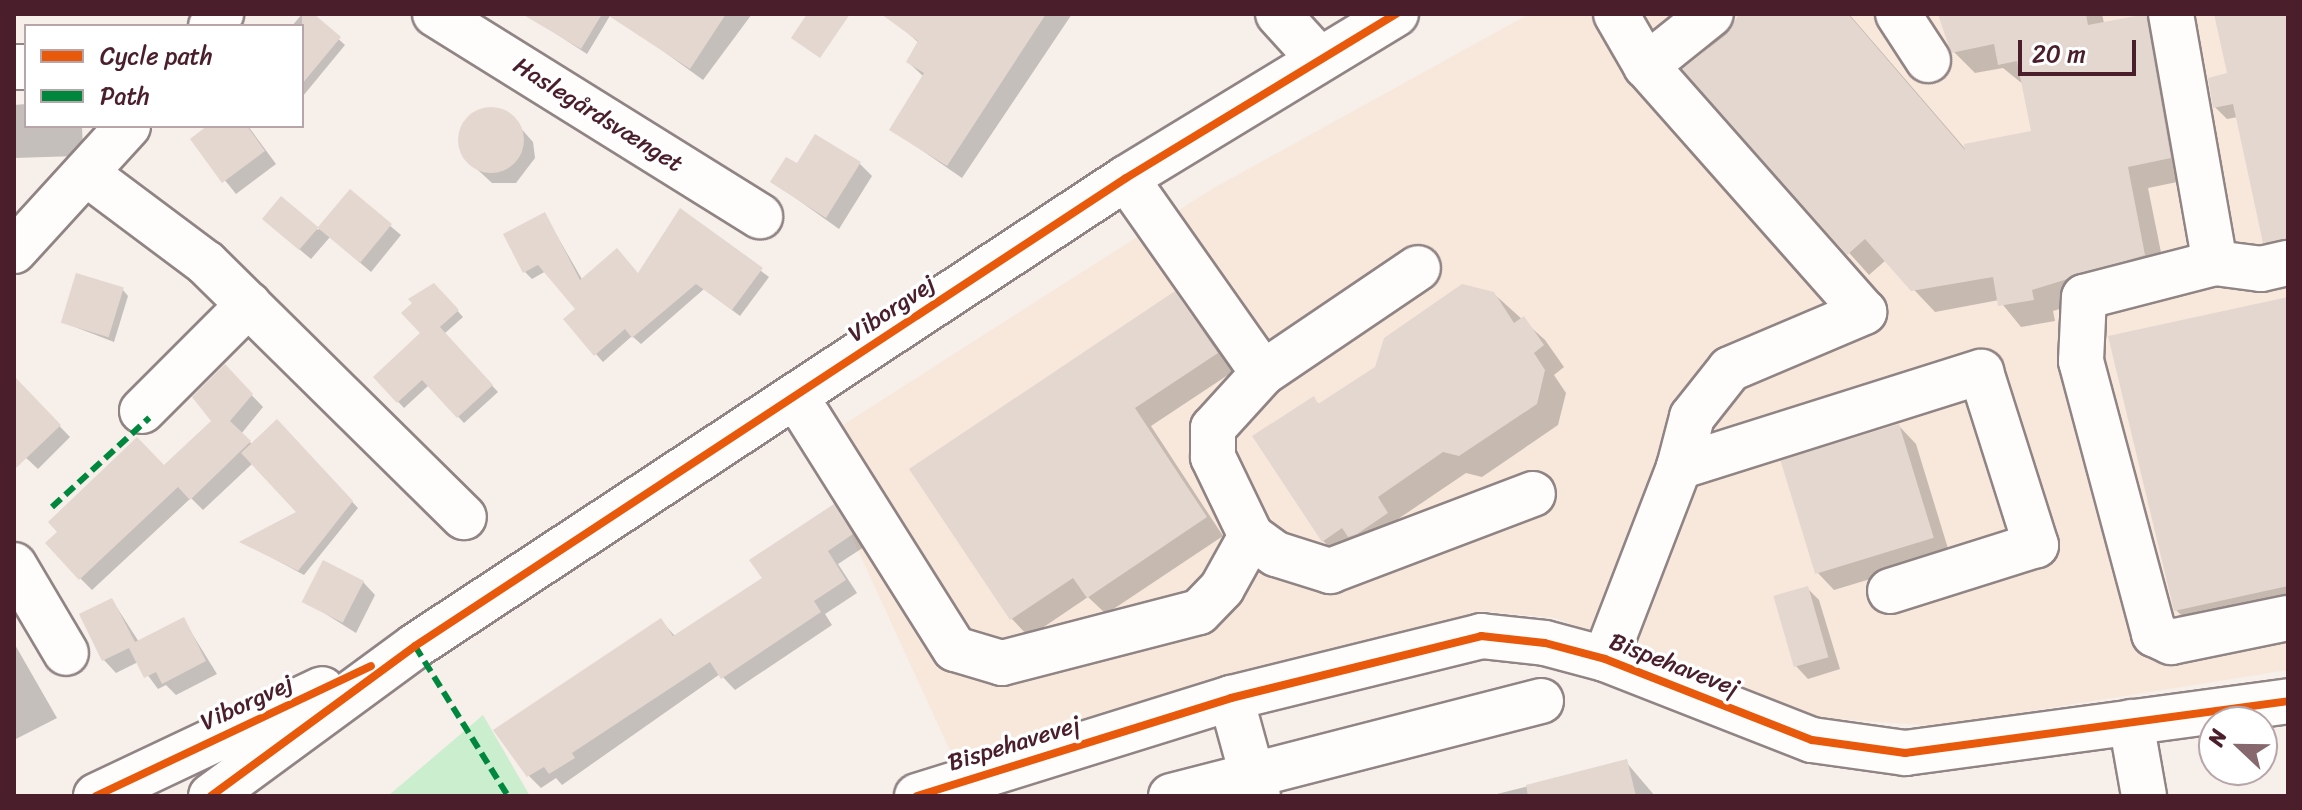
<!DOCTYPE html>
<html>
<head>
<meta charset="utf-8">
<style>
  body { margin:0 }
  #map { position:relative; width:2302px; height:810px; overflow:hidden; background:#f6efea; font-family:Sriracha,sans-serif }
  div>[style] { position:absolute }
  [style*='--x'] { left:calc(var(--x)*1px); top:calc(var(--y)*1px); width:calc(var(--w)*1px); rotate:calc(var(--a)*1deg) }
  .built>* { inset:0; background:#f8e8dc }
  .green>* { inset:0; background:#cbeece }
  .shadow>* { inset:0; background:#0003 }
  .building>* { inset:0; background:#e4d7cf; transform-origin:0 0 }
  .round { border-radius:50% }
  .roads { filter:drop-shadow(2px 0 #908484) drop-shadow(-2px 0 #908484) drop-shadow(0 2px #908484) drop-shadow(0 -2px #908484) }
  .minor>* { height:44px; margin:-22px; padding:0 22px; transform-origin:22px; border-radius:22px; background:#fefdfc }
  .quiet>* { height:6px; margin-top:-3px; transform-origin:0; background:repeating-linear-gradient(90deg,#00873e 0 12px,transparent 0 18px) }
  .cycleway>* { height:8px; margin:-4px; padding:0 4px; transform-origin:4px; border-radius:4px; background:#e8590c }
  span { translate:-50% -50%; white-space:nowrap; text-align:center; line-height:1.15; -webkit-text-stroke:7px #fff; paint-order:stroke }
  .street-label { font-size:24px; color:#4a1f2b }
  .frame { position:absolute; inset:0; border:16px solid #4a1f2b; pointer-events:none }
  .legend { position:absolute; left:24px; top:24px; width:280px; height:104px; box-sizing:border-box; background:#fff; border:2px solid #b7a5aa; margin:0; padding:10px 14px; list-style:none; font-size:24px; color:#4a1f2b }
  .legend li { display:flex; align-items:center; gap:16px; height:40px }
  .legend b { width:40px; border:2px solid #b7a5aa }
  .north { position:absolute; left:2198px; top:706px; width:80px; height:80px; box-sizing:border-box; background:#fff; border:2px solid #b7a5aa; border-radius:50%; rotate:292deg; font-size:22px; font-weight:700; line-height:32px; text-align:center; color:#4a1f2b }
  .north::after { content:''; display:block; margin:auto; width:28px; height:36px; background:#86686e; clip-path:polygon(50% 0,100% 100%,50% 72%,0 100%) }
  .scale { position:absolute; left:2018px; top:40px; width:118px; height:36px; box-sizing:border-box; border:4px solid #4a1f2b; border-top:0; padding-left:10px; font-size:24px; line-height:28px; white-space:nowrap; color:#4a1f2b; -webkit-text-stroke:6px #fff; paint-order:stroke }
</style>
</head>
<body>
<div id="map">
  <div class="built">
    <div style="clip-path:polygon(1529px 14px,2288px 14px,2288px 670px,1936px 726px,1823px 718px,1555px 618px,1482px 611px,958px 768px,810px 446px,1212px 189px)"></div>
  </div>
  <div class="green">
    <div style="clip-path:polygon(483px 715px,530px 796px,388px 796px)"></div>
  </div>
  <div class="shadow">
    <div style="clip-path:polygon(302px 14px,311px 14px,345px 45px,303px 96px,302px 26px,292px 26px)"></div>
    <div style="clip-path:polygon(526px 14px,611px 14px,587px 54px)"></div>
    <div style="clip-path:polygon(671px 14px,752px 14px,703px 80px,652px 43px)"></div>
    <div style="clip-path:polygon(907px 14px,1072px 14px,962px 178px,891px 129px,924px 77px,908px 62px,919px 43px,900px 26px)"></div>
    <div style="clip-path:polygon(1746px 14px,1849px 14px,1968px 152px,2034px 133px,2024px 85px,2003px 68px,1975px 73px,1953px 51px,1940px 14px,2102px 14px,2104px 23px,2145px 15px,2167px 37px,2192px 179px,2148px 188px,2166px 277px,2053px 311px,2055px 321px,2021px 327px,1999px 300px,1935px 312px,1886px 260px,1869px 275px,1685px 69px)"></div>
    <div style="clip-path:polygon(2217px 14px,2288px 14px,2288px 251px,2277px 253px,2264px 241px,2238px 117px,2227px 119px,2215px 107px,2229px 75px)"></div>
    <div style="clip-path:polygon(26px 104px,26px 126px,82px 126px,83px 150px,78px 156px,14px 158px,14px 105px)"></div>
    <div style="clip-path:polygon(487px 109px,510px 116px,533px 142px,535px 158px,516px 183px,492px 183px,466px 159px,462px 128px)"></div>
    <div style="clip-path:polygon(210px 126px,248px 126px,276px 164px,236px 194px,192px 139px)"></div>
    <div style="clip-path:polygon(860px 164px,872px 176px,839px 229px,773px 182px,797px 166px)"></div>
    <div style="clip-path:polygon(350px 192px,401px 235px,371px 272px,330px 237px,311px 259px,275px 229px,281px 199px,318px 230px)"></div>
    <div style="clip-path:polygon(681px 210px,769px 277px,740px 316px,704px 289px,641px 344px,632px 336px,603px 362px,565px 319px,577px 309px,546px 271px,532px 279px,525px 272px,545px 215px,583px 281px,639px 275px)"></div>
    <div style="clip-path:polygon(434px 285px,463px 317px,444px 334px,498px 392px,464px 423px,429px 385px,404px 408px,375px 377px,423px 333px)"></div>
    <div style="clip-path:polygon(123px 290px,128px 296px,114px 342px,62px 322px)"></div>
    <div style="clip-path:polygon(1493px 293px,1545px 340px,1564px 367px,1554px 375px,1566px 393px,1558px 425px,1482px 477px,1466px 473px,1398px 519px,1408px 535px,1345px 562px,1323px 541px,1313px 399px,1320px 405px)"></div>
    <div style="clip-path:polygon(1175px 294px,1234px 371px,1151px 426px,1223px 536px,1106px 614px,1088px 597px,1029px 637px,1012px 619px,912px 470px)"></div>
    <div style="clip-path:polygon(2288px 299px,2288px 600px,2188px 622px,2176px 610px)"></div>
    <div style="clip-path:polygon(225px 367px,263px 407px,241px 434px,253px 445px,277px 422px,358px 508px,304px 575px,243px 542px,299px 513px,253px 463px,203px 510px,191px 498px,92px 590px,80px 578px,164px 467px,214px 422px)"></div>
    <div style="clip-path:polygon(14px 379px,70px 437px,38px 469px,24px 456px,14px 465px)"></div>
    <div style="clip-path:polygon(1899px 426px,1916px 444px,1950px 555px,1834px 590px,1817px 572px)"></div>
    <div style="clip-path:polygon(834px 507px,864px 547px,838px 564px,857px 593px,825px 614px,832px 625px,735px 690px,720px 674px,562px 785px,556px 778px,541px 788px,529px 776px,496px 730px,661px 621px,676px 637px,764px 579px)"></div>
    <div style="clip-path:polygon(363px 582px,375px 595px,356px 633px,305px 601px)"></div>
    <div style="clip-path:polygon(1807px 588px,1819px 600px,1840px 669px,1808px 679px,1796px 666px)"></div>
    <div style="clip-path:polygon(112px 600px,139px 642px,183px 619px,217px 674px,176px 695px,166px 685px,158px 689px,138px 662px,116px 673px,104px 660px,82px 615px)"></div>
    <div style="clip-path:polygon(14px 643px,57px 718px,14px 740px)"></div>
    <div style="clip-path:polygon(1626px 762px,1655px 796px,1489px 796px)"></div>
  </div>
  <div class="building">
    <div style="clip-path:polygon(302px 14px,314px 14px,341px 37px,302px 84px)"></div>
    <div style="clip-path:polygon(522px 14px,602px 14px,581px 49px)"></div>
    <div style="clip-path:polygon(606px 14px,726px 14px,690px 69px)"></div>
    <div style="clip-path:polygon(807px 14px,850px 14px,820px 58px,791px 38px)"></div>
    <div style="clip-path:polygon(881px 14px,1046px 14px,947px 166px,889px 130px,924px 73px,906px 62px,918px 41px)"></div>
    <div style="clip-path:polygon(1739px 14px,1848px 14px,1965px 150px,1964px 144px,2031px 131px,2017px 61px,1998px 65px,1994px 44px,1951px 53px,1938px 14px,2086px 14px,2088px 25px,2146px 14px,2171px 158px,2128px 167px,2145px 255px,2032px 290px,2034px 300px,1998px 306px,1993px 277px,1911px 291px,1865px 239px,1847px 255px,1682px 69px,1727px 34px)"></div>
    <div style="clip-path:polygon(2214px 14px,2288px 14px,2288px 239px,2263px 243px,2233px 104px,2213px 108px,2208px 78px,2227px 73px)"></div>
    <div class="round" style="left:458px;top:107px;width:66px;height:66px"></div>
    <div style="clip-path:polygon(207px 126px,247px 126px,265px 151px,222px 183px,190px 139px)"></div>
    <div style="clip-path:polygon(815px 134px,861px 162px,826px 218px,770px 182px,786px 157px,797px 163px)"></div>
    <div style="clip-path:polygon(350px 189px,392px 224px,360px 263px,318px 228px,299px 250px,262px 219px,281px 196px,318px 227px)"></div>
    <div style="clip-path:polygon(680px 208px,763px 268px,732px 310px,696px 284px,632px 338px,625px 329px,594px 356px,563px 319px,575px 309px,538px 265px,523px 273px,503px 234px,545px 212px,580px 280px,617px 248px,638px 273px)"></div>
    <div style="left:76px;top:273px;width:50px;height:52px;rotate:17deg"></div>
    <div style="clip-path:polygon(434px 283px,459px 310px,440px 327px,493px 385px,457px 418px,422px 380px,397px 403px,373px 377px,420px 333px,401px 313px,412px 303px,408px 299px)"></div>
    <div style="clip-path:polygon(1462px 284px,1494px 292px,1514px 323px,1524px 316px,1544px 345px,1534px 353px,1545px 370px,1537px 404px,1459px 456px,1443px 452px,1378px 497px,1388px 513px,1357px 534px,1348px 537px,1342px 528px,1322px 542px,1252px 436px,1314px 396px,1318px 404px,1375px 367px,1384px 338px)"></div>
    <div style="clip-path:polygon(1175px 291px,1218px 353px,1135px 408px,1207px 517px,1087px 598px,1073px 578px,1010px 620px,909px 469px)"></div>
    <div style="clip-path:polygon(2288px 297px,2288px 586px,2174px 611px,2108px 336px)"></div>
    <div style="clip-path:polygon(225px 364px,253px 394px,230px 421px,251px 441px,190px 500px,178px 487px,79px 580px,45px 543px,57px 532px,48px 522px,137px 437px,164px 465px,211px 421px,192px 397px)"></div>
    <div style="clip-path:polygon(14px 376px,61px 425px,14px 470px)"></div>
    <div style="clip-path:polygon(277px 419px,353px 501px,298px 571px,239px 542px,296px 512px,241px 453px)"></div>
    <div style="left:1899px;top:424px;width:119px;height:124px;rotate:73deg"></div>
    <div style="clip-path:polygon(834px 504px,853px 534px,828px 551px,846px 580px,814px 601px,821px 612px,721px 679px,710px 662px,572px 753px,575px 758px,549px 774px,544px 767px,527px 777px,493px 730px,661px 618px,673px 636px,762px 578px,749px 560px)"></div>
    <div style="left:323px;top:560px;width:46px;height:47px;rotate:27deg"></div>
    <div style="left:1808px;top:586px;width:74px;height:36px;rotate:74deg"></div>
    <div style="clip-path:polygon(112px 598px,135px 642px,184px 617px,206px 661px,162px 684px,156px 672px,144px 678px,129px 648px,102px 661px,79px 614px)"></div>
    <div style="clip-path:polygon(1627px 759px,1636px 796px,1528px 796px,1526px 785px)"></div>
  </div>
  <div class="roads">
    <div class="minor">
      <div style="--x:435;--y:14;--w:383;--a:31.9"></div>
      <div style="--x:1278;--y:14;--w:59;--a:47.7"></div>
      <div style="--x:1898;--y:14;--w:55;--a:56.9"></div>
      <div style="--x:2171;--y:14;--w:253;--a:80"></div>
      <div style="--x:2215;--y:263;--w:46;--a:7.4"></div>
      <div style="--x:2261;--y:269;--w:28;--a:-13"></div>
      <div style="--x:211;--y:26;--w:16;--a:-50"></div>
      <div style="--x:1646;--y:66;--w:83;--a:-38.7"></div>
      <div style="--x:14;--y:67;--w:12;--a:0"></div>
      <div style="--x:87;--y:174;--w:149;--a:36.8"></div>
      <div style="--x:206;--y:263;--w:362;--a:44.6"></div>
      <div style="--x:14;--y:251;--w:169;--a:-47.6"></div>
      <div style="--x:2215;--y:263;--w:135;--a:165.5"></div>
      <div style="--x:2084;--y:297;--w:64;--a:92.7"></div>
      <div style="--x:2081;--y:361;--w:283;--a:75"></div>
      <div style="--x:2154;--y:634;--w:19;--a:25"></div>
      <div style="--x:2171;--y:642;--w:119;--a:-11.6"></div>
      <div style="--x:1263;--y:373;--w:187;--a:-34.1"></div>
      <div style="--x:796;--y:397;--w:298;--a:57.8"></div>
      <div style="--x:955;--y:649;--w:49;--a:16.6"></div>
      <div style="--x:1002;--y:663;--w:203;--a:-14.5"></div>
      <div style="--x:1199;--y:612;--w:33;--a:-46"></div>
      <div style="--x:1222;--y:588;--w:60;--a:-60.9"></div>
      <div style="--x:1251;--y:536;--w:88;--a:-115.7"></div>
      <div style="--x:1213;--y:457;--w:29;--a:-90"></div>
      <div style="--x:1213;--y:428;--w:74;--a:-47.7"></div>
      <div style="--x:1263;--y:373;--w:238;--a:-125.1"></div>
      <div style="--x:142;--y:411;--w:151;--a:-45"></div>
      <div style="--x:1679;--y:467;--w:317;--a:-17.5"></div>
      <div style="--x:1981;--y:372;--w:182;--a:72.4"></div>
      <div style="--x:2036;--y:545;--w:153;--a:162.5"></div>
      <div style="--x:1251;--y:536;--w:31;--a:36"></div>
      <div style="--x:1276;--y:554;--w:57;--a:17.5"></div>
      <div style="--x:1330;--y:571;--w:217;--a:-20.8"></div>
      <div style="--x:14;--y:565;--w:102;--a:59.4"></div>
      <div style="--x:1605;--y:659;--w:206;--a:-68.9"></div>
      <div style="--x:1679;--y:467;--w:52;--a:-75.4"></div>
      <div style="--x:1692;--y:417;--w:61;--a:-51.6"></div>
      <div style="--x:1730;--y:369;--w:146;--a:-23"></div>
      <div style="--x:1864;--y:312;--w:329;--a:-131.5"></div>
      <div style="--x:1646;--y:66;--w:60;--a:-120"></div>
      <div style="--x:1231;--y:698;--w:102;--a:74.6"></div>
      <div style="--x:2131;--y:722;--w:75;--a:80"></div>
      <div style="--x:96;--y:796;--w:250;--a:-25.3"></div>
      <div style="--x:211;--y:796;--w:253;--a:-36.3"></div>
      <div style="--x:415;--y:646;--w:851;--a:-33.35"></div>
      <div style="--x:1126;--y:178;--w:316;--a:-31.3"></div>
      <div style="--x:917;--y:796;--w:329;--a:-17.3"></div>
      <div style="--x:1231;--y:698;--w:258;--a:-13.9"></div>
      <div style="--x:1481;--y:636;--w:64;--a:6.2"></div>
      <div style="--x:1545;--y:643;--w:62;--a:14.9"></div>
      <div style="--x:1605;--y:659;--w:222;--a:21.4"></div>
      <div style="--x:1812;--y:740;--w:94;--a:8"></div>
      <div style="--x:1905;--y:753;--w:387;--a:-7.7"></div>
      <div style="--x:1171;--y:796;--w:382;--a:-14.4"></div>
    </div>
  </div>
  <div class="quiet">
    <div style="--x:52;--y:507;--w:132;--a:-42.5"></div>
    <div style="--x:415;--y:646;--w:176;--a:58.2"></div>
  </div>
  <div class="cycleway">
    <div style="--x:96;--y:796;--w:304;--a:-25.3"></div>
    <div style="--x:211;--y:796;--w:253;--a:-36.3"></div>
    <div style="--x:415;--y:646;--w:851;--a:-33.35"></div>
    <div style="--x:1126;--y:178;--w:316;--a:-31.3"></div>
    <div style="--x:917;--y:796;--w:329;--a:-17.3"></div>
    <div style="--x:1231;--y:698;--w:258;--a:-13.9"></div>
    <div style="--x:1481;--y:636;--w:64;--a:6.2"></div>
    <div style="--x:1545;--y:643;--w:62;--a:14.9"></div>
    <div style="--x:1605;--y:659;--w:222;--a:21.4"></div>
    <div style="--x:1812;--y:740;--w:94;--a:8"></div>
    <div style="--x:1905;--y:753;--w:387;--a:-7.7"></div>
  </div>
  <div class="street-label">
    <span style="left:598px;top:115px;rotate:32deg">Haslegårdsvænget</span>
    <span style="left:892px;top:309px;rotate:-34deg">Viborgvej</span>
    <span style="left:1674px;top:665px;rotate:21deg">Bispehavevej</span>
    <span style="left:247px;top:703px;rotate:-25deg">Viborgvej</span>
    <span style="left:1014px;top:744px;rotate:-17deg">Bispehavevej</span>
  </div>
  <div class="frame"></div>
  <ul class="legend">
  <li><b style="height:10px;background:#e8590c"></b>Cycle path</li>
  <li><b style="height:10px;background:#00873e"></b>Path</li>
  </ul>
  <div class="north">N</div>
  <div class="scale">20 m</div>
</div>
</body>
</html>
